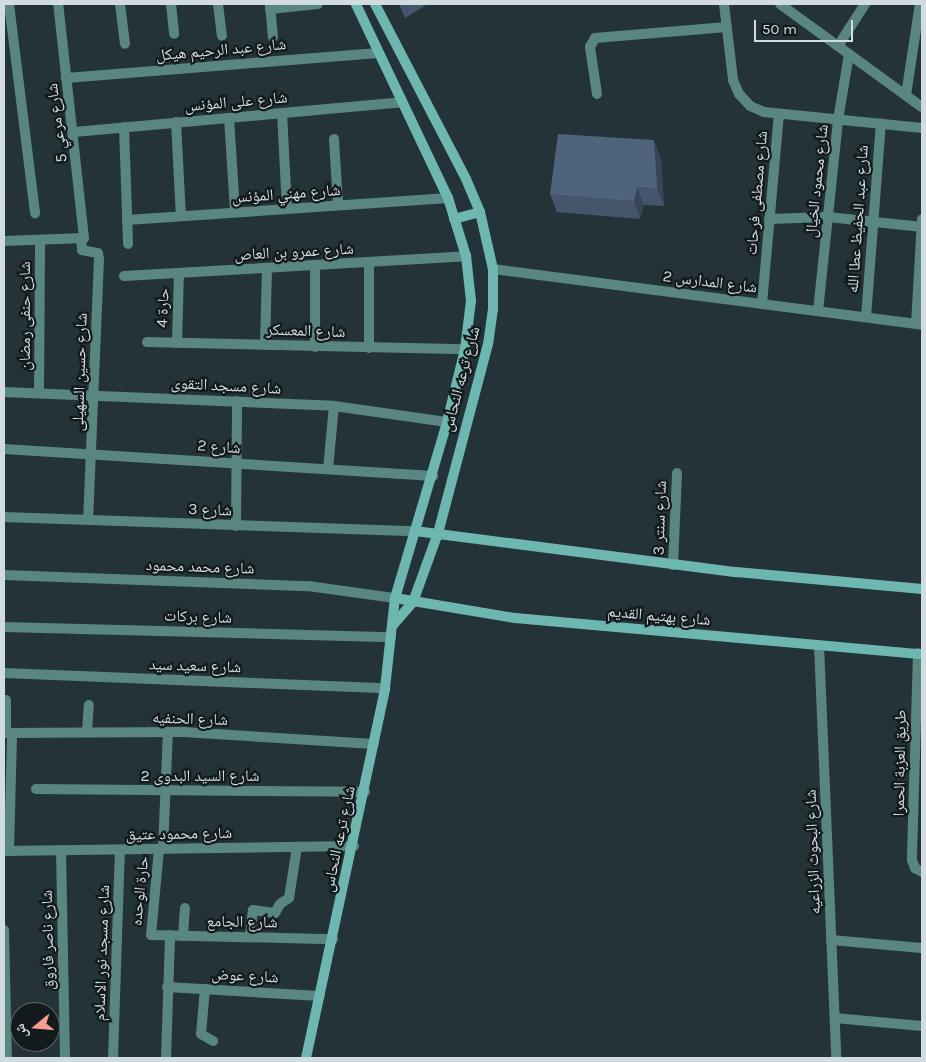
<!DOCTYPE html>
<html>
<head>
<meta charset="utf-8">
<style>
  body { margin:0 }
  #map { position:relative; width:926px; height:1062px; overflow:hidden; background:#243338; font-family:Karla,"Noto Naskh Arabic",sans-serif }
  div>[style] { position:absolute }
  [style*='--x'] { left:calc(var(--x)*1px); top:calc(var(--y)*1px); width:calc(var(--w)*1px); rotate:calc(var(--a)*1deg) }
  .street>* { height:10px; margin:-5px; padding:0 5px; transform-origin:5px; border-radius:5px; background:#5a8682 }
  .secondary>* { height:10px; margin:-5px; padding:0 5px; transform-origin:5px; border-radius:5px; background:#6eb7b1 }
  .wall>* { inset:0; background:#44556c }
  .shaded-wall>* { inset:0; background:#374558 }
  .building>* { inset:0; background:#4f637d }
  span { translate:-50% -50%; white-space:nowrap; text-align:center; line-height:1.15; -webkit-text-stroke:4.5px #131a1c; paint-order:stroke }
  .street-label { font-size:16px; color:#d2dbdf }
  .frame { position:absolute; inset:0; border:5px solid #d2dbdf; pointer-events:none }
  .north { position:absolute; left:10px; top:1002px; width:50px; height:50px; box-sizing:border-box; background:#131a1c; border:1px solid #5f676a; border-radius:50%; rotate:253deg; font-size:14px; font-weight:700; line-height:20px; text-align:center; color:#d2dbdf }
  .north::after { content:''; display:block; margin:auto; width:18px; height:22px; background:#f59d8f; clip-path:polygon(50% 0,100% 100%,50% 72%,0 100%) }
  .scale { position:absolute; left:754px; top:20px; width:99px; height:22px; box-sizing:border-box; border:2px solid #d2dbdf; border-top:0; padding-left:6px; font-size:15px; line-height:18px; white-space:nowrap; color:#d2dbdf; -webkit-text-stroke:4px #131a1c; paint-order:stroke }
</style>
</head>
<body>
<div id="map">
  <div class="street">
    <div style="--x:9;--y:4;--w:211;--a:82.9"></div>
    <div style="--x:120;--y:4;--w:40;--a:82.9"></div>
    <div style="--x:171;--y:4;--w:30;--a:84"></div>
    <div style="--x:218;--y:4;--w:32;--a:83"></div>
    <div style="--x:270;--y:4;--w:33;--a:85"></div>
    <div style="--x:724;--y:4;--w:77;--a:83.2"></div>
    <div style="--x:733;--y:80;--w:15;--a:67"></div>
    <div style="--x:739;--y:94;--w:16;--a:47"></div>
    <div style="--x:750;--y:106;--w:15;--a:23"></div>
    <div style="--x:764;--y:112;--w:159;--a:5.8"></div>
    <div style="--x:780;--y:4;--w:175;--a:36"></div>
    <div style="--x:270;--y:9;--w:48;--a:-5.9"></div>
    <div style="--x:838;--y:46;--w:50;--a:-57.3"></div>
    <div style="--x:66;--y:78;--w:313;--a:-4.6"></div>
    <div style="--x:597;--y:94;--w:48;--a:-98.5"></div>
    <div style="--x:590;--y:47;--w:10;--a:-61"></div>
    <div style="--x:595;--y:38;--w:132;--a:-4.8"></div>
    <div style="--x:906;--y:95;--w:92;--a:-81.3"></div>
    <div style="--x:282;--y:113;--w:95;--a:87"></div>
    <div style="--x:229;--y:118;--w:94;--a:86.3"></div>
    <div style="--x:176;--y:122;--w:94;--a:87"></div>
    <div style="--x:124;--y:127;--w:117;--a:88"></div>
    <div style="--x:74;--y:132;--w:329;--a:-5.2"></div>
    <div style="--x:334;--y:139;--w:66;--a:86.5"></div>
    <div style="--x:769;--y:219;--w:59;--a:-1.9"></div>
    <div style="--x:828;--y:217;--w:95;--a:6.1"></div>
    <div style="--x:127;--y:220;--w:322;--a:-3.9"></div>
    <div style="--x:81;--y:238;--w:12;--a:85"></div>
    <div style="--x:82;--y:250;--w:16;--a:11"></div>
    <div style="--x:98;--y:253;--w:6;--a:81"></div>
    <div style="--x:99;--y:259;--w:261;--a:92.4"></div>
    <div style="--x:4;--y:241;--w:80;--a:-2.1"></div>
    <div style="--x:84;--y:238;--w:235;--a:-96.3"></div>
    <div style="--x:369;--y:262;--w:86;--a:90"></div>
    <div style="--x:315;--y:266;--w:81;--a:90"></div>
    <div style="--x:493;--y:269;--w:433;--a:7.4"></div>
    <div style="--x:124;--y:276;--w:343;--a:-3.3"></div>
    <div style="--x:762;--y:304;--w:191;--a:-84.9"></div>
    <div style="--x:818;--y:311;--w:192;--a:-84"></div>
    <div style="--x:838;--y:120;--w:67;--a:-80.5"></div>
    <div style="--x:866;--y:317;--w:194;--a:-85.6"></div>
    <div style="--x:916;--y:324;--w:105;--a:-86.7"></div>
    <div style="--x:147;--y:342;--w:318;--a:1.3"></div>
    <div style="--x:177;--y:343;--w:70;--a:-88.4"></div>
    <div style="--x:265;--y:345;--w:77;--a:-88.5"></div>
    <div style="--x:4;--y:392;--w:330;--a:2.4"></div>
    <div style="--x:334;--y:406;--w:114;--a:8.1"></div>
    <div style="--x:39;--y:393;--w:153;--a:-89.6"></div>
    <div style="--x:4;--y:449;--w:430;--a:3.6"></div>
    <div style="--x:328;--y:469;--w:63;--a:-84.6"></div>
    <div style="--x:4;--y:517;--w:411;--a:2"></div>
    <div style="--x:236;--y:526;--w:125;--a:-89.5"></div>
    <div style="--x:673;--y:565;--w:92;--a:-87.5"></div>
    <div style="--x:4;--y:575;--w:304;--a:2.1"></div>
    <div style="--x:308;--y:586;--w:88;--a:7.9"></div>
    <div style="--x:4;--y:627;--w:387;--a:1.5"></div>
    <div style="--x:819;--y:645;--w:413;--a:87.6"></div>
    <div style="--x:918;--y:653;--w:207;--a:91.7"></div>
    <div style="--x:912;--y:860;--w:9;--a:69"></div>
    <div style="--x:915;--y:868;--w:8;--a:30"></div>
    <div style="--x:4;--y:673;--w:381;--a:2.3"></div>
    <div style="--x:87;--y:731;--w:26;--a:-86"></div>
    <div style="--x:4;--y:733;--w:179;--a:-0.3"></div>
    <div style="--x:183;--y:732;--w:191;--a:3.6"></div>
    <div style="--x:6;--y:733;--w:33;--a:-90"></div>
    <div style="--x:36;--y:789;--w:329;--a:0.5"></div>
    <div style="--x:159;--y:849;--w:86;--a:95.3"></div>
    <div style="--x:151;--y:935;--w:182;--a:1.3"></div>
    <div style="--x:163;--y:849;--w:117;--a:-87.6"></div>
    <div style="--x:61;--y:850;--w:208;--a:88.9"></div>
    <div style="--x:4;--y:851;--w:350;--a:-0.8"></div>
    <div style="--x:9;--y:851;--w:118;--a:-88.5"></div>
    <div style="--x:4;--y:930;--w:128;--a:88.7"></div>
    <div style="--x:183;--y:936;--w:28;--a:-86"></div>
    <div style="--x:250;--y:937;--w:27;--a:-84"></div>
    <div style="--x:253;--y:910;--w:22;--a:8"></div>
    <div style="--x:275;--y:913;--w:10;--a:-61"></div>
    <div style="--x:280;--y:904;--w:11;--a:-34"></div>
    <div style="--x:289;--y:898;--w:52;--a:-81.1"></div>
    <div style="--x:831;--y:940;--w:91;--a:5"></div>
    <div style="--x:167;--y:987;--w:153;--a:3.4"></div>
    <div style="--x:205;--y:989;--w:45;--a:95.1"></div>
    <div style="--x:201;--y:1034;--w:14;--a:30"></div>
    <div style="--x:835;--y:1018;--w:87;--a:5.3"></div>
    <div style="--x:113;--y:1058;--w:208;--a:-88.1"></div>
    <div style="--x:166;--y:1058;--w:123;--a:-88.1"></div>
  </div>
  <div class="secondary">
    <div style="--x:375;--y:4;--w:197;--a:62.5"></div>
    <div style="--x:466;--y:179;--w:36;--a:67"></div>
    <div style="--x:480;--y:212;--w:58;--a:77.2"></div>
    <div style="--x:493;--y:269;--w:40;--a:90"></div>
    <div style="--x:493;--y:309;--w:35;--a:98"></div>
    <div style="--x:488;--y:344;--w:196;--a:104.8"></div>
    <div style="--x:438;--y:533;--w:73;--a:109.9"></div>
    <div style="--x:413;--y:602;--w:29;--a:131"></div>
    <div style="--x:454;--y:219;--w:27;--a:-15"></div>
    <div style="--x:415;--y:531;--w:324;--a:7.3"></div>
    <div style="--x:736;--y:572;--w:187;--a:5.2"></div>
    <div style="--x:395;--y:598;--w:122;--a:9.5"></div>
    <div style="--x:515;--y:618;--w:409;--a:5.1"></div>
    <div style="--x:306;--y:1058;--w:378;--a:-77.9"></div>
    <div style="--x:385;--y:688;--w:91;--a:-83.7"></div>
    <div style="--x:395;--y:598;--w:184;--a:-73.5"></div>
    <div style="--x:447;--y:422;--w:75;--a:-76.1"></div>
    <div style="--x:465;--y:349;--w:48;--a:-82.9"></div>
    <div style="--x:471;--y:301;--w:45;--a:-96.3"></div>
    <div style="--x:466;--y:256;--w:61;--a:-107.2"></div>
    <div style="--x:448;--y:198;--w:215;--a:-115.4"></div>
  </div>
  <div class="wall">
    <div style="clip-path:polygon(399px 4px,428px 4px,405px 18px)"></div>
    <div style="clip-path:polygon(661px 158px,664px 206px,644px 205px,640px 219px,557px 212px,550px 194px)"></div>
  </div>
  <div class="shaded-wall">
    <div style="clip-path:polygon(654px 140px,661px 158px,664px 206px,657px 188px)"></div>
    <div style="clip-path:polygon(637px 187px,644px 205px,640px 219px,634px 201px)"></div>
  </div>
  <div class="building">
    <div style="clip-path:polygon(558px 134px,654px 140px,657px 188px,637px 187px,634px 201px,550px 194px)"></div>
  </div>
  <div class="street-label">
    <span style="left:221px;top:50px;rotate:-5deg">شارع عبد الرحيم هيكل</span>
    <span style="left:236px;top:102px;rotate:-5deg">شارع على المؤنس</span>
    <span style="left:57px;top:123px;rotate:-97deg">شارع مرعي 5</span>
    <span style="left:817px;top:181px;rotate:-84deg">شارع محمود الخيال</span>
    <span style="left:757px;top:193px;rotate:-85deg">شارع مصطفى فرحات</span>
    <span style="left:286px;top:194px;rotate:-4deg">شارع مهني المؤنس</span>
    <span style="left:858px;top:219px;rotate:-86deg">شارع عبد الحفيظ عطا الله</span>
    <span style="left:294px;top:252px;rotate:-3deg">شارع عمرو بن العاص</span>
    <span style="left:710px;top:282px;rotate:7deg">شارع المدارس 2</span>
    <span style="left:163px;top:308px;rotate:-88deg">حارة 4</span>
    <span style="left:25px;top:316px;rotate:-90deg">شارع حنفى رمضان</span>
    <span style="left:306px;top:331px;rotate:2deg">شارع المعسكر</span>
    <span style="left:80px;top:372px;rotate:-88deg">شارع حسين السهيلى</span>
    <span style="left:461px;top:379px;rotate:-75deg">شارع ترعه النحاس</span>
    <span style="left:226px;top:386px;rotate:3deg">شارع مسجد التقوى</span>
    <span style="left:219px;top:447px;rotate:4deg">شارع 2</span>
    <span style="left:210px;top:510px;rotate:2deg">شارع 3</span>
    <span style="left:660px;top:518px;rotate:-88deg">شارع سنتر 3</span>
    <span style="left:200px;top:567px;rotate:2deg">شارع محمد محمود</span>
    <span style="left:659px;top:616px;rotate:5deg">شارع بهتيم القديم</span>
    <span style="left:198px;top:617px;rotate:2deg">شارع بركات</span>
    <span style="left:195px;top:666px;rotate:2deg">شارع سعيد سيد</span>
    <span style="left:190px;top:719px;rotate:2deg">شارع الحنفيه</span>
    <span style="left:900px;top:763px;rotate:-89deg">طريق العزبة الحمرا</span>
    <span style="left:200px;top:776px">شارع السيد البدوى 2</span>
    <span style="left:179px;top:834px;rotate:-1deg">شارع محمود عتيق</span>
    <span style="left:339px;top:839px;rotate:-78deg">شارع ترعه النحاس</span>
    <span style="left:813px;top:852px;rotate:-92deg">شارع البحوث الزراعيه</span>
    <span style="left:140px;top:891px;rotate:-84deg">حارة الوحده</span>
    <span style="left:242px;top:922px;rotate:1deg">شارع الجامع</span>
    <span style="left:48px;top:940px;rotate:-91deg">شارع ناصر فاروق</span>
    <span style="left:102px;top:953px;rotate:-88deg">شارع مسجد نور الاسلام</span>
    <span style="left:245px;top:976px;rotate:3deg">شارع عوض</span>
  </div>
  <div class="frame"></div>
  <div class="north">ش</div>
  <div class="scale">50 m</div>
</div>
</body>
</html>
